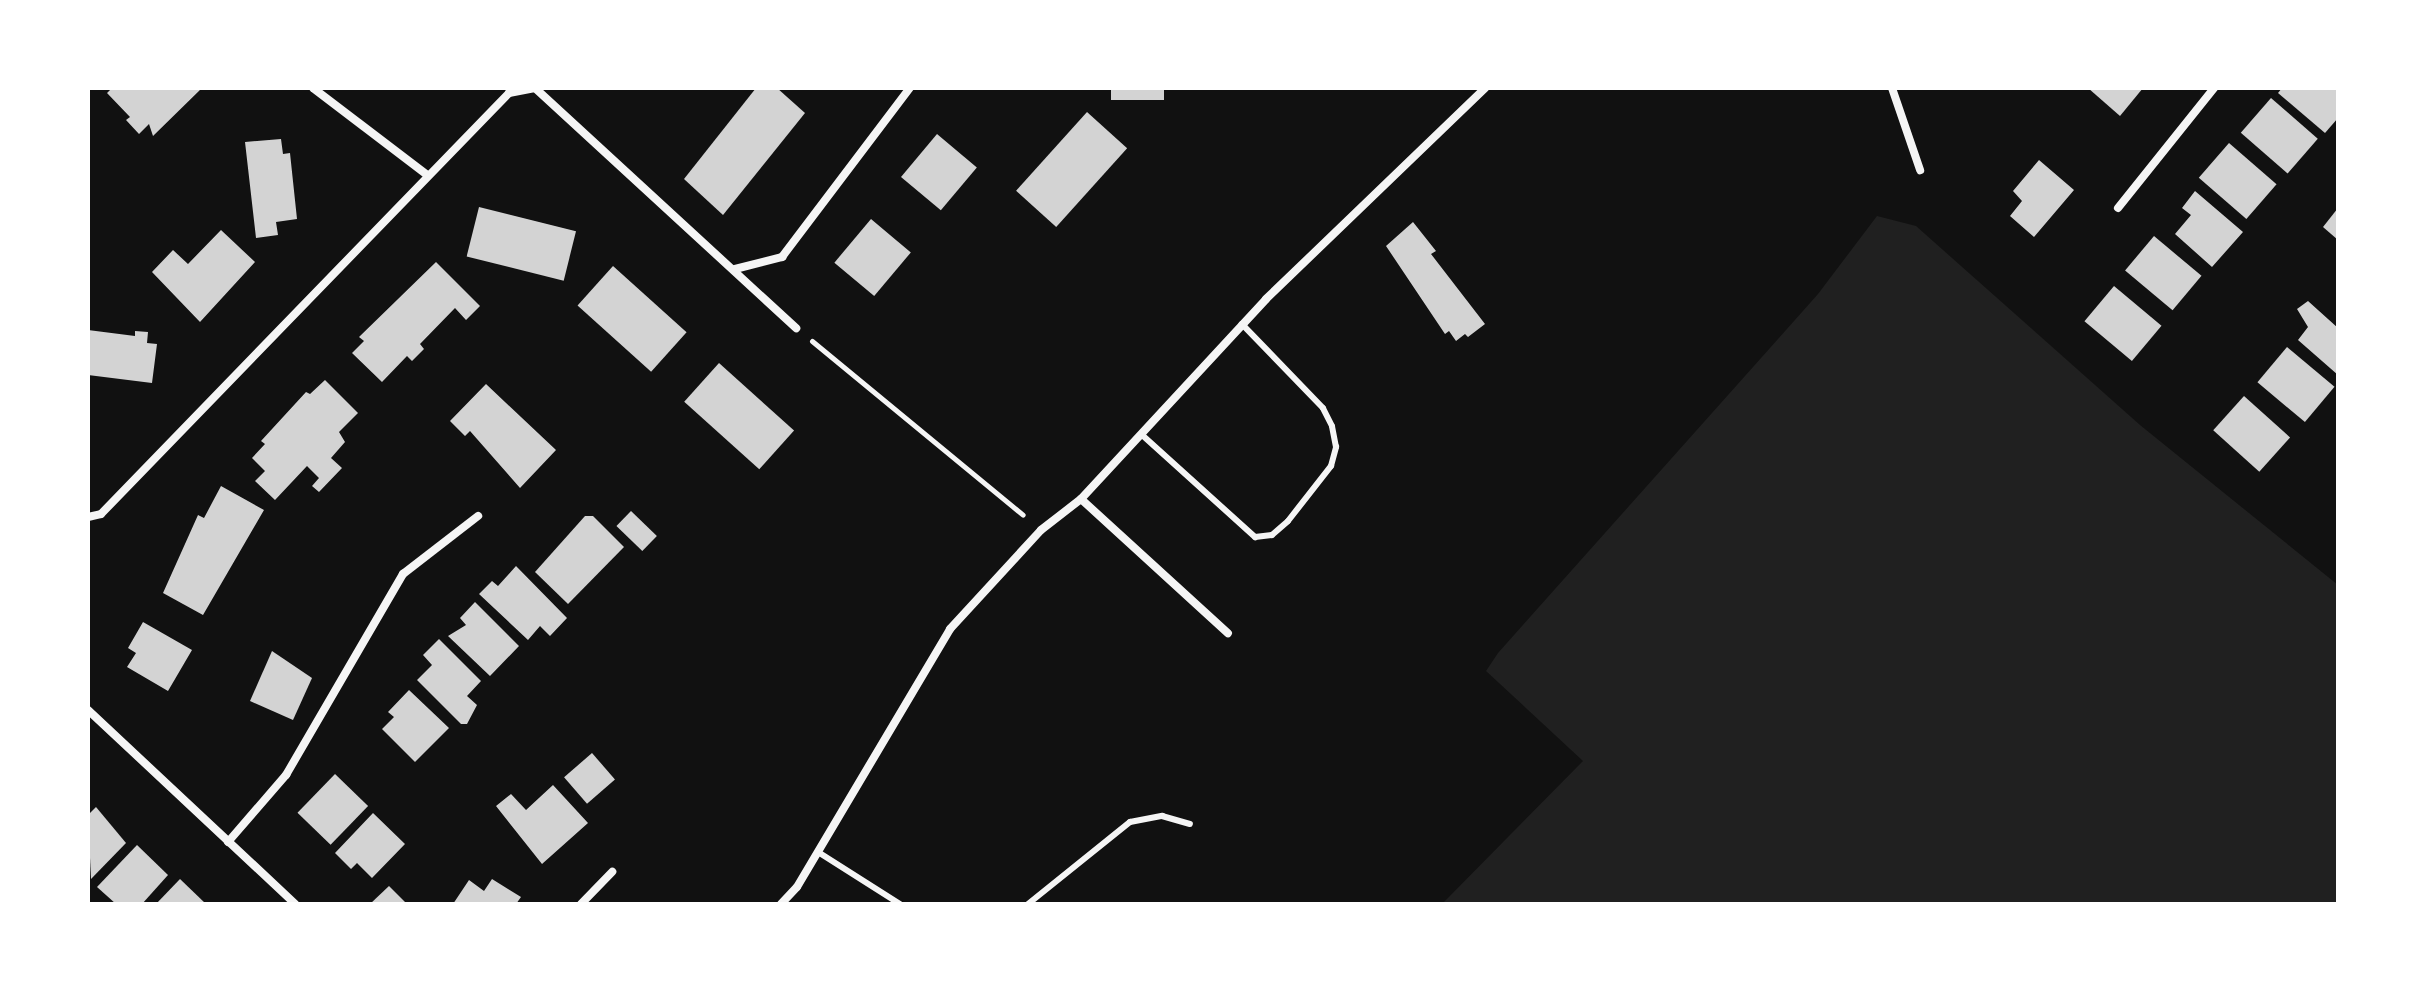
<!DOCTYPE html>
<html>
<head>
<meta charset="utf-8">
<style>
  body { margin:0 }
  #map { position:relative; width:2426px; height:992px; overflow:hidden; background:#111; font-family:Montserrat,sans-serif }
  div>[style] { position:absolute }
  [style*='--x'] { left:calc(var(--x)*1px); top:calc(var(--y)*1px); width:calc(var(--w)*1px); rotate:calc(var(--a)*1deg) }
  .green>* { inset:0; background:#202020 }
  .building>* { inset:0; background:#d3d3d3; transform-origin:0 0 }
  .path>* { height:5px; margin:-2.5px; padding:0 2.5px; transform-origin:2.5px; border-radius:2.5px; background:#f5f5f5 }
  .service>* { height:6px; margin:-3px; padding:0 3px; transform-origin:3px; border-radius:3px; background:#f5f5f5 }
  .minor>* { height:8px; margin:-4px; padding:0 4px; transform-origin:4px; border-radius:4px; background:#f5f5f5 }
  span { translate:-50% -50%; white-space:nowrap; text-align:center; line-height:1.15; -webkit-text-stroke:6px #fff; paint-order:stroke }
  .frame { position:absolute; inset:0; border:90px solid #fff; pointer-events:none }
</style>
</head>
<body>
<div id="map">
  <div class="green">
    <div style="clip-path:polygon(1877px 216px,1916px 226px,2140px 425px,2338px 585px,2338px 904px,1442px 904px,1583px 761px,1486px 671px,1498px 653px,1818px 294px)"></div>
  </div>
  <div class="building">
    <div style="clip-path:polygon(112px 88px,202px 88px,153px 136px,149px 124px,139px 134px,126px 120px,130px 117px,107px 93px)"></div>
    <div style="clip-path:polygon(756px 88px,777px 88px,805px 113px,723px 215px,684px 179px)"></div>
    <div style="left:1111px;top:88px;width:53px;height:12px"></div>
    <div style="clip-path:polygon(2088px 88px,2143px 88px,2120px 116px)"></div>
    <div style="clip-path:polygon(2282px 88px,2338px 88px,2338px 118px,2325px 133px,2278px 93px)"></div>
    <div style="left:2271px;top:98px;width:62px;height:46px;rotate:41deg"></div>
    <div style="left:1087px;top:112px;width:54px;height:106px;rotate:42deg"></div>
    <div style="left:937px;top:134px;width:52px;height:56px;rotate:40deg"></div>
    <div style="clip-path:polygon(281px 139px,283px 154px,290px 153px,297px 219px,276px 222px,278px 235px,256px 238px,245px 142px)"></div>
    <div style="left:2229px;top:143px;width:63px;height:46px;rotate:41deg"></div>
    <div style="clip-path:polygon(2039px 160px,2074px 190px,2034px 237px,2010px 216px,2022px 201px,2013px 191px)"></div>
    <div style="clip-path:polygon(2195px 191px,2243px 232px,2212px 267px,2175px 234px,2191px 215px,2182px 208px)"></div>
    <div style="left:479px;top:207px;width:100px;height:51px;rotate:14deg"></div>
    <div style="clip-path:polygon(2338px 208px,2338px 240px,2323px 227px)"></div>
    <div style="left:871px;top:219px;width:52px;height:57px;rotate:40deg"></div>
    <div style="clip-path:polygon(1413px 222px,1436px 251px,1431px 254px,1485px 324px,1468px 337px,1465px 334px,1456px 341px,1449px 331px,1445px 334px,1386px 246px)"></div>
    <div style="clip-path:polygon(221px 230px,255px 262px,200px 322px,152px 272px,173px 250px,188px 264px)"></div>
    <div style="left:2154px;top:236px;width:62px;height:45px;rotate:40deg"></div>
    <div style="clip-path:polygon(436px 262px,480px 306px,466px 320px,455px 308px,420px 344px,424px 349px,412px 361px,407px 356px,382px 382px,352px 353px,364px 341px,359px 337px)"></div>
    <div style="left:613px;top:266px;width:99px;height:53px;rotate:42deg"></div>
    <div style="left:2114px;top:286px;width:62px;height:46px;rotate:40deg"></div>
    <div style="clip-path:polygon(2308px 301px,2338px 328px,2338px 375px,2298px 340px,2308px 327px,2297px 309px)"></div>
    <div style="clip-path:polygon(88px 330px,135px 336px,135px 331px,148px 332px,147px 343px,157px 344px,152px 383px,88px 375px)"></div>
    <div style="left:2287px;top:347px;width:62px;height:46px;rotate:40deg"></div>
    <div style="left:719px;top:363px;width:101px;height:52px;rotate:42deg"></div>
    <div style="clip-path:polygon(325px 380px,358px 413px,339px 432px,345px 442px,331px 458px,342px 468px,319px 492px,312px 486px,319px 478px,307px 466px,275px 500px,255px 481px,265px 471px,252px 458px,265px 444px,261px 441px,306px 392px,310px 394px)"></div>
    <div style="clip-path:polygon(486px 384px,556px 450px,520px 488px,470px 431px,465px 436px,450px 421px)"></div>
    <div style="left:2244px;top:396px;width:62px;height:46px;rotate:42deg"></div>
    <div style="clip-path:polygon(221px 486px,264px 510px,203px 615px,163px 593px,198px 515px,204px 518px)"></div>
    <div style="left:631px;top:511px;width:36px;height:21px;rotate:44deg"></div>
    <div style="clip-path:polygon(585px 516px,593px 516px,624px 547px,568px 604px,535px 572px)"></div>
    <div style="clip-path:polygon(516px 566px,567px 618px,550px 636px,540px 626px,528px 640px,479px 594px,492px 581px,498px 586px)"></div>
    <div style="clip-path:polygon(475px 602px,519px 646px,490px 676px,448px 636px,466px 625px,460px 618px)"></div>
    <div style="clip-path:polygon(143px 622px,192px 650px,168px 691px,127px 667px,136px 653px,128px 648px)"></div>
    <div style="clip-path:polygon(439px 639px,481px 681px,467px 696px,477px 705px,467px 724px,461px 724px,417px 680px,432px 665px,423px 655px)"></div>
    <div style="clip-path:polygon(272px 651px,312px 678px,293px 720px,250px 701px)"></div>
    <div style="clip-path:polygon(409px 690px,449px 728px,415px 762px,382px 729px,394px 717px,388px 712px)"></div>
    <div style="left:592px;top:753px;width:35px;height:37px;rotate:49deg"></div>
    <div style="left:335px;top:774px;width:46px;height:54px;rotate:44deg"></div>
    <div style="clip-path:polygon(553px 785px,588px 823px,542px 864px,496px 806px,511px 794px,526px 810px)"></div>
    <div style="clip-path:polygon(96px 807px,126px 843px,91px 879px,88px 815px)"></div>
    <div style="clip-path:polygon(373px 813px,405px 844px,372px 878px,357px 863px,351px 869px,335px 853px)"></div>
    <div style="clip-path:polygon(137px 845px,168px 875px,142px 904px,116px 904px,97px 887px)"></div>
    <div style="clip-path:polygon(180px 879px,206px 904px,156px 904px)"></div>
    <div style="clip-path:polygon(492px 879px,521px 897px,516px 904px,453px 904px,469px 880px,484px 891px)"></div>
    <div style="clip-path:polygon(389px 886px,407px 904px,370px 904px)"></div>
  </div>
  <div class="path">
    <div style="--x:812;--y:341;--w:273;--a:39.5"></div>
  </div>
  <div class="service">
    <div style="--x:1141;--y:434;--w:154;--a:42.1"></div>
    <div style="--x:1255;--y:537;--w:17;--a:-7"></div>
    <div style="--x:1272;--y:535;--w:21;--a:-41"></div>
    <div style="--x:1288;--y:521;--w:70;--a:-52"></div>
    <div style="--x:1331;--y:466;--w:20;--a:-75"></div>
    <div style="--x:1336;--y:447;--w:21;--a:-101"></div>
    <div style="--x:1332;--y:426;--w:20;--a:-117"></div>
    <div style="--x:1323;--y:408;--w:117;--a:-134"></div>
    <div style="--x:818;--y:852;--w:97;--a:32.4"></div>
    <div style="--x:1028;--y:904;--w:131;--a:-38.8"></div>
    <div style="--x:1130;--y:822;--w:33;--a:-11"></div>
    <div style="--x:1162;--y:816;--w:29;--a:16"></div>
  </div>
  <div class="minor">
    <div style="--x:313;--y:88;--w:142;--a:37.3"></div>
    <div style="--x:535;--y:88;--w:355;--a:42.6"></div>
    <div style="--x:1892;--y:88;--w:87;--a:71.1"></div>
    <div style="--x:2118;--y:208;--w:154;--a:-51.3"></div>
    <div style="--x:735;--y:269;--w:49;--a:-14.3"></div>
    <div style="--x:782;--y:257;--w:212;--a:-52.9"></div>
    <div style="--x:1081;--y:499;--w:199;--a:42.4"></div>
    <div style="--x:88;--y:517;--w:13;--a:-13"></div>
    <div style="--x:101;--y:514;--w:586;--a:-45.9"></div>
    <div style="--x:509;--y:93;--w:25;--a:-11"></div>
    <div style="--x:88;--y:710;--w:284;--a:43.1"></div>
    <div style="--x:228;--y:842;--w:89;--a:-49.1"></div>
    <div style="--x:286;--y:775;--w:233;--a:-59.8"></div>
    <div style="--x:403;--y:574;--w:95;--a:-37.7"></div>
    <div style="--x:581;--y:904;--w:45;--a:-45.9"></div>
    <div style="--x:781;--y:904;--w:23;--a:-47"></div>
    <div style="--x:797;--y:887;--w:300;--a:-59.3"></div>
    <div style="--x:950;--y:629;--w:134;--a:-47.4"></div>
    <div style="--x:1041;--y:530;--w:51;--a:-37.8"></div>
    <div style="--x:1081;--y:499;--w:272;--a:-47.2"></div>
    <div style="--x:1266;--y:299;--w:304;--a:-43.9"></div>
  </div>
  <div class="frame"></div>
</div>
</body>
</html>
